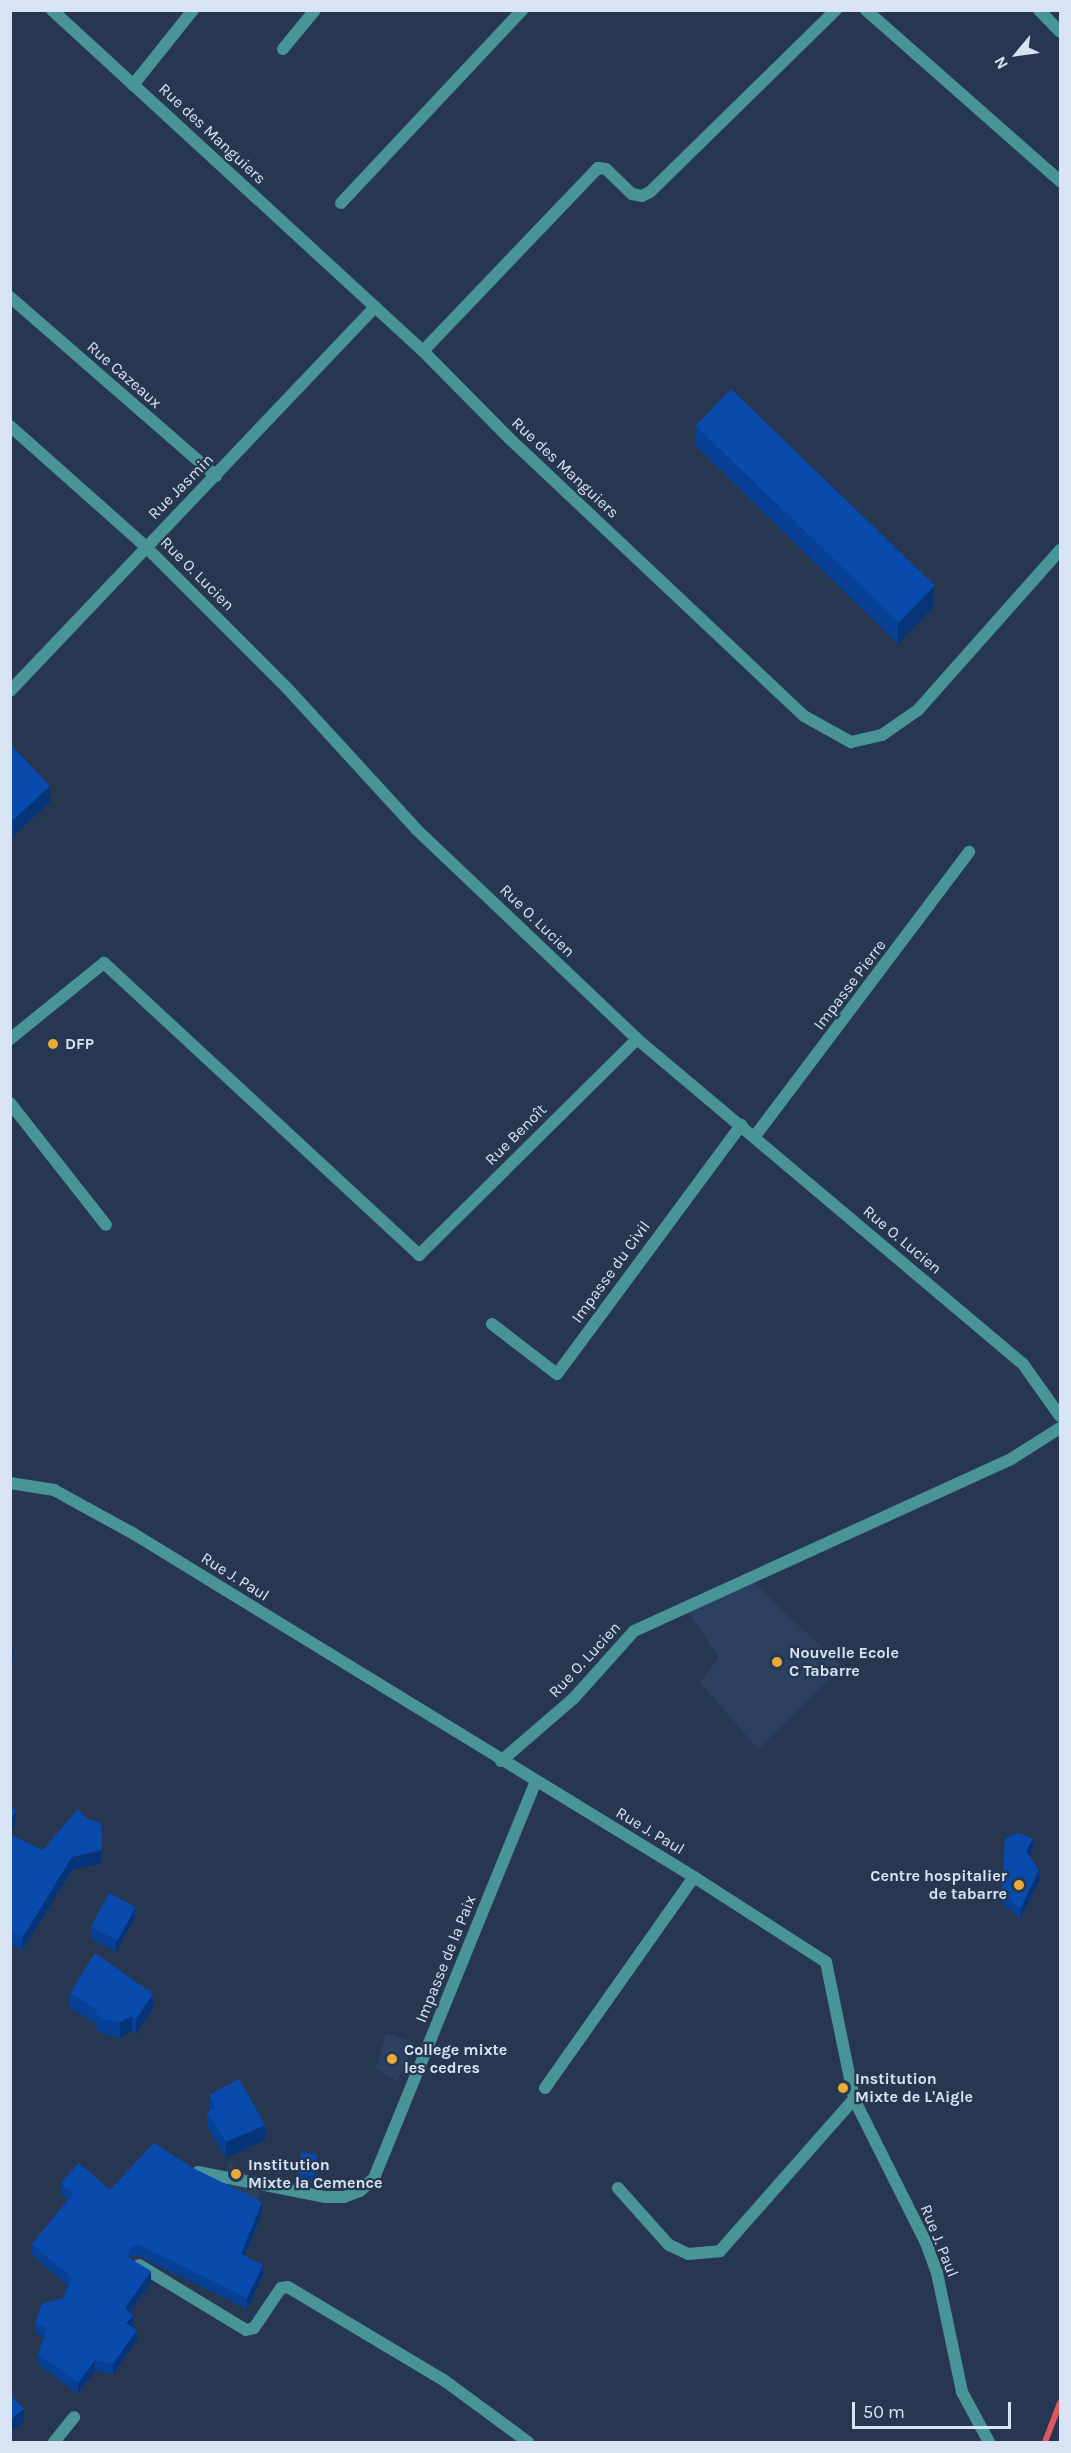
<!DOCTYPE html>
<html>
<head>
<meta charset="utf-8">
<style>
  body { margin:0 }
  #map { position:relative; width:1071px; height:2453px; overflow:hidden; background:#273752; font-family:Karla,sans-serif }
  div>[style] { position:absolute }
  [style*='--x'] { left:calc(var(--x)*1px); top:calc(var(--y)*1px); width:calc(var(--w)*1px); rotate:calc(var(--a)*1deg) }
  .built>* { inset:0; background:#2c4061 }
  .stream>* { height:6px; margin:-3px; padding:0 3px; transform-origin:3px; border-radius:3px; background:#de5860 }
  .minor>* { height:12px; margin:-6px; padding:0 6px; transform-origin:6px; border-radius:6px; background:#489498 }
  .wall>* { inset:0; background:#074094 }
  .shaded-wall>* { inset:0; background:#063478 }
  .building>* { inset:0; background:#084bac; transform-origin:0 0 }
  .dots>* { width:16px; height:16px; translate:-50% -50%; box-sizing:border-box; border:3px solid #273752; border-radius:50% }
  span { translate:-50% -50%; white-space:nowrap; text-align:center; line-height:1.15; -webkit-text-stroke:4.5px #273752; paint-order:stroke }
  .street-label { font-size:16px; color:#d8e3f4 }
  .poi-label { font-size:16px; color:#d8e3f4; font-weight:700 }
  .left { translate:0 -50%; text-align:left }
  .right { translate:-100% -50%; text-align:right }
  .frame { position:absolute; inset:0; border:12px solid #d8e3f4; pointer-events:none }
  .north { position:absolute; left:987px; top:24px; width:60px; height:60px; -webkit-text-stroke:4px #273752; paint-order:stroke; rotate:241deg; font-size:16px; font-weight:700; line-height:24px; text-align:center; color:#d8e3f4 }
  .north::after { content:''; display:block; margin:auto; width:21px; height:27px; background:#d8e3f4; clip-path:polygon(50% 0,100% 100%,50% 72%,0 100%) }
  .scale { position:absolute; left:852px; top:2402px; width:159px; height:27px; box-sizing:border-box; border:3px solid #d8e3f4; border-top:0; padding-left:8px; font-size:18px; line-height:21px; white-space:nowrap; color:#d8e3f4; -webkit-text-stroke:4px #273752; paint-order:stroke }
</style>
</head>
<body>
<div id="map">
  <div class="built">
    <div style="clip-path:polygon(744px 1574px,842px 1666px,758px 1749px,700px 1682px,719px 1658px,685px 1607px)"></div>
    <div style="clip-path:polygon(386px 2033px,415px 2043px,397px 2082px,376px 2068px)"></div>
    <div style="clip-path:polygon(230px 2161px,262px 2186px,253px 2209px,218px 2193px)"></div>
  </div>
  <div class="stream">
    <div style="--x:1045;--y:2442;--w:42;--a:-69"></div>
  </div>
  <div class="minor">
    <div style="--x:52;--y:10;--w:504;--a:42.59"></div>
    <div style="--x:423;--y:351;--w:122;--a:45.3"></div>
    <div style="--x:509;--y:438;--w:405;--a:43.3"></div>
    <div style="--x:804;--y:716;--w:54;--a:29"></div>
    <div style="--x:851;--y:742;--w:32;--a:-13"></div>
    <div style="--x:882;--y:735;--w:44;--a:-34.8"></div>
    <div style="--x:918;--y:710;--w:214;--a:-48.4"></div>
    <div style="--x:866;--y:10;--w:259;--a:41.4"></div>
    <div style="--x:1039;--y:10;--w:30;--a:46"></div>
    <div style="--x:283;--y:49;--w:50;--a:-50.6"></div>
    <div style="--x:133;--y:85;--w:96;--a:-51.3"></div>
    <div style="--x:341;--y:203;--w:265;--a:-46.8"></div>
    <div style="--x:10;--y:297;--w:273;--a:41"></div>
    <div style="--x:423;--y:351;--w:253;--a:-46.3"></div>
    <div style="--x:598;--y:168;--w:8;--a:7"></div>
    <div style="--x:606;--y:169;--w:36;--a:44"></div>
    <div style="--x:632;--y:194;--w:10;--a:11"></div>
    <div style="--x:642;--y:196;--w:9;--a:-27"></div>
    <div style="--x:650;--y:192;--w:260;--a:-44.4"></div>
    <div style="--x:10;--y:426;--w:181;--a:41.6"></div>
    <div style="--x:145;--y:546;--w:201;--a:45"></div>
    <div style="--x:287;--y:688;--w:193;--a:47.5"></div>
    <div style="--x:417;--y:830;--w:303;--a:43.5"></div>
    <div style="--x:637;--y:1039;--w:505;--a:40.1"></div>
    <div style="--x:1023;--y:1364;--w:64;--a:54.6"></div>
    <div style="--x:10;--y:691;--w:530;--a:-46.45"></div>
    <div style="--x:10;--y:1039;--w:121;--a:-39"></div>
    <div style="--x:104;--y:963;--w:430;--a:42.8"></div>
    <div style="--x:419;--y:1255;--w:307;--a:-44.7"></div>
    <div style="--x:10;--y:1103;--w:155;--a:51.8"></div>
    <div style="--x:755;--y:1136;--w:356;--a:-53"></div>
    <div style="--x:492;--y:1324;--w:82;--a:37.6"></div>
    <div style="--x:557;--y:1374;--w:310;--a:-53.5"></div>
    <div style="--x:10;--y:1483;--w:45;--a:9"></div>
    <div style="--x:54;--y:1490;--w:91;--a:28.8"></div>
    <div style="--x:134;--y:1534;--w:657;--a:31.49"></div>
    <div style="--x:694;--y:1877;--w:157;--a:32.8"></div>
    <div style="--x:826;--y:1962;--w:140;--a:78.4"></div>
    <div style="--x:854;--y:2099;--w:161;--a:63.4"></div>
    <div style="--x:926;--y:2243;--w:32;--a:70"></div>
    <div style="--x:937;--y:2273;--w:122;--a:78.1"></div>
    <div style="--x:962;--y:2392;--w:57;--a:61.6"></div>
    <div style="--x:501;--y:1761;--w:96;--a:-40.8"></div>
    <div style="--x:574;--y:1698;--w:90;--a:-48.2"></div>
    <div style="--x:634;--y:1631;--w:414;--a:-24.5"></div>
    <div style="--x:1011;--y:1459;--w:58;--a:-32.3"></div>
    <div style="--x:545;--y:2088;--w:258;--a:-54.8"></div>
    <div style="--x:198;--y:2172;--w:130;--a:11.1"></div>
    <div style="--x:326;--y:2197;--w:18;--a:0"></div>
    <div style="--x:344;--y:2197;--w:17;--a:-21"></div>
    <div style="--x:360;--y:2191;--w:19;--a:-43"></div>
    <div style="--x:374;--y:2178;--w:428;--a:-67.8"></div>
    <div style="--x:618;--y:2188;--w:76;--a:48.2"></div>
    <div style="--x:669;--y:2245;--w:21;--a:25"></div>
    <div style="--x:688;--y:2254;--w:32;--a:-5"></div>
    <div style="--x:720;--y:2251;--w:203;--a:-48.6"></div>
    <div style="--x:139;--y:2265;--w:125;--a:31.3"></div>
    <div style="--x:246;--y:2330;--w:8;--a:-14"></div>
    <div style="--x:254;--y:2328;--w:48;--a:-56"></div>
    <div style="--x:281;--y:2288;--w:7;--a:-8"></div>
    <div style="--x:288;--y:2287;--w:183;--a:30.9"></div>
    <div style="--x:445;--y:2381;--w:103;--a:36.3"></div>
    <div style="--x:54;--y:2442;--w:32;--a:-51"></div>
  </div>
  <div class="wall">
    <div style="clip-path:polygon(696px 426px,934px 606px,898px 644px,696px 446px)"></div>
    <div style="clip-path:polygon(10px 744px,50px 802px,13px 836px,10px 834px)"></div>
    <div style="clip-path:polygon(10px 1835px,43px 1850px,102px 1863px,72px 1870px,22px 1951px,10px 1943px)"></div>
    <div style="clip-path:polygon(1033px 1850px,1029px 1856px,1039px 1881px,1020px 1919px,1002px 1903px,1002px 1892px)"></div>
    <div style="clip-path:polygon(135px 1917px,116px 1952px,91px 1938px,91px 1927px)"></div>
    <div style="clip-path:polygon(70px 1993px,153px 2009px,136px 2034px,132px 2031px,120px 2038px,105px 2035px,95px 2028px,95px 2023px,70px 2008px)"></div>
    <div style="clip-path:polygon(209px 2095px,265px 2140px,226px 2158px,207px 2127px,207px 2112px,209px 2111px)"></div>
    <div style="clip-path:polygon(318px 2160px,314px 2182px,297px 2179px,297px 2173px)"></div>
    <div style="clip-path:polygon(61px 2183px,262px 2213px,245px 2256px,263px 2275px,247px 2309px,139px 2256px,131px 2256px,130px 2258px,151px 2282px,130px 2312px,133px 2327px,137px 2340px,113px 2374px,95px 2371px,78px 2394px,38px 2364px,38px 2354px,44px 2337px,35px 2333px,35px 2323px,63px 2298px,68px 2286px,32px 2255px,32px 2244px,68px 2200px,61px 2193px)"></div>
  </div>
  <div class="shaded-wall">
    <div style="clip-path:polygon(934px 586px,934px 606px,898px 644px,898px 624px)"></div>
    <div style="clip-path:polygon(50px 786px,50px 802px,13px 836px,13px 820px)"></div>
    <div style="clip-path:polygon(13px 1649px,13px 1660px,10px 1664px,10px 1653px)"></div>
    <div style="clip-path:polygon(16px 1810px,16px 1823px,10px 1834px,10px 1821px)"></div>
    <div style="clip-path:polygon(1033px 1839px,1033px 1850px,1026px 1862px,1026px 1851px)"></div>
    <div style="clip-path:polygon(102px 1850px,102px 1863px,72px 1870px,22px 1951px,22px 1938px,72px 1857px)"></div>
    <div style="clip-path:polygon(1039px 1870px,1039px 1881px,1020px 1919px,1020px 1909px)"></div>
    <div style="clip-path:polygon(135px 1907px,135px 1917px,116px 1952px,116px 1941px)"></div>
    <div style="clip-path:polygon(153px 1994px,153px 2009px,136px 2034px,136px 2019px)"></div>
    <div style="clip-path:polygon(132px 2016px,132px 2031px,120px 2038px,120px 2022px)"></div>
    <div style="clip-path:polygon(265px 2125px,265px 2140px,226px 2158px,226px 2142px)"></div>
    <div style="clip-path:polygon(318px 2155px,318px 2160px,314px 2182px,314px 2177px)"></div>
    <div style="clip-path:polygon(262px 2202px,262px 2213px,241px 2264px,241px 2254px)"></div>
    <div style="clip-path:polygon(263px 2265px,263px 2275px,247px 2309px,247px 2298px)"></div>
    <div style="clip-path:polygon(151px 2271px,151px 2282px,125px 2319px,125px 2308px)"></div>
    <div style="clip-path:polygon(133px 2316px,133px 2326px,126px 2333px,126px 2323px)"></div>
    <div style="clip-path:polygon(137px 2330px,137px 2340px,113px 2374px,113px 2364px)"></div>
    <div style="clip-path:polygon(95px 2360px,95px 2371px,78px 2394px,78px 2383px)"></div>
    <div style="clip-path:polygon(24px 2409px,24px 2421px,10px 2433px,10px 2420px)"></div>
  </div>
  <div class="building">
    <div style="left:731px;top:389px;width:283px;height:51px;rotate:44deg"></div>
    <div style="clip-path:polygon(10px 744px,50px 786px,13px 820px,10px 818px)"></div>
    <div style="clip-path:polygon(10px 1808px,16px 1810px,10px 1821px)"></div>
    <div style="clip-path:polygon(78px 1809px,87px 1819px,101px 1823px,102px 1850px,72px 1857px,22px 1938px,10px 1930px,10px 1835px,43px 1850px)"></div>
    <div style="clip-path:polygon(1019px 1833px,1033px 1839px,1026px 1851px,1039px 1870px,1020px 1909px,1002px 1892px,1005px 1838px)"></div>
    <div style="left:109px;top:1893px;width:30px;height:38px;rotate:28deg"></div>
    <div style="clip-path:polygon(95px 1953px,153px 1994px,136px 2019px,132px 2016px,120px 2022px,105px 2020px,95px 2013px,96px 2009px,70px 1993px)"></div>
    <div style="clip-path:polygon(239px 2079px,265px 2125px,226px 2142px,207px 2112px,215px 2107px,209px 2095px)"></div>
    <div style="clip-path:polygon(154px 2143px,193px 2168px,262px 2202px,241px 2254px,263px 2265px,247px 2298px,139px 2245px,131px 2246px,128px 2257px,151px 2271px,125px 2308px,133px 2316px,126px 2323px,137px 2330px,113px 2364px,95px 2360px,78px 2383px,38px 2354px,47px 2328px,35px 2323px,42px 2304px,63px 2298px,72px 2278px,32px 2244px,73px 2194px,61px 2183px,79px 2163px,110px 2190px)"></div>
    <div style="left:301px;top:2152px;width:17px;height:21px;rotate:10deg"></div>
    <div style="clip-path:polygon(10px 2395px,24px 2409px,10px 2420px)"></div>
  </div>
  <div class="dots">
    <div style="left:53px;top:1044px;background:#e8ab37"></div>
    <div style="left:777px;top:1662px;background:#e8ab37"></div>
    <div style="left:1019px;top:1885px;background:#e8ab37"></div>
    <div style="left:392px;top:2059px;background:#e8ab37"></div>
    <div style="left:843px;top:2088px;background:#e8ab37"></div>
    <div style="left:236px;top:2174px;background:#e8ab37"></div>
  </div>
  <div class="street-label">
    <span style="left:212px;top:134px;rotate:43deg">Rue des Manguiers</span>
    <span style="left:124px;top:375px;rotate:41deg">Rue Cazeaux</span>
    <span style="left:565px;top:468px;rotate:43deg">Rue des Manguiers</span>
    <span style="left:181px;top:487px;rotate:-45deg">Rue Jasmin</span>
    <span style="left:197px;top:574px;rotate:45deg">Rue O. Lucien</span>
    <span style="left:537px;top:921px;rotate:44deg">Rue O. Lucien</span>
    <span style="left:850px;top:985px;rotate:-53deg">Impasse Pierre</span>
    <span style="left:516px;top:1135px;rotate:-45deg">Rue Benoît</span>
    <span style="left:902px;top:1240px;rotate:40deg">Rue O. Lucien</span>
    <span style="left:611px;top:1272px;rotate:-54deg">Impasse du Civil</span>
    <span style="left:235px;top:1577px;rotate:32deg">Rue J. Paul</span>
    <span style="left:585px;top:1660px;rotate:-47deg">Rue O. Lucien</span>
    <span style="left:650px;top:1831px;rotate:31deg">Rue J. Paul</span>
    <span style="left:446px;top:1959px;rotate:-68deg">Impasse de la Paix</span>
    <span style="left:939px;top:2241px;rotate:68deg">Rue J. Paul</span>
  </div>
  <div class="poi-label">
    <span class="left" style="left:65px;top:1044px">DFP</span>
    <span class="left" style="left:789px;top:1662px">Nouvelle Ecole<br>C Tabarre</span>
    <span class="right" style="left:1007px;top:1885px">Centre hospitalier<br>de tabarre</span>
    <span class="left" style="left:404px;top:2059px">College mixte<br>les cedres</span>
    <span class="left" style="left:855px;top:2088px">Institution<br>Mixte de L'Aigle</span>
    <span class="left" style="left:248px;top:2174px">Institution<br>Mixte la Cemence</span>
  </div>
  <div class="frame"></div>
  <div class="north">N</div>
  <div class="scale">50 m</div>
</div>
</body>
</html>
